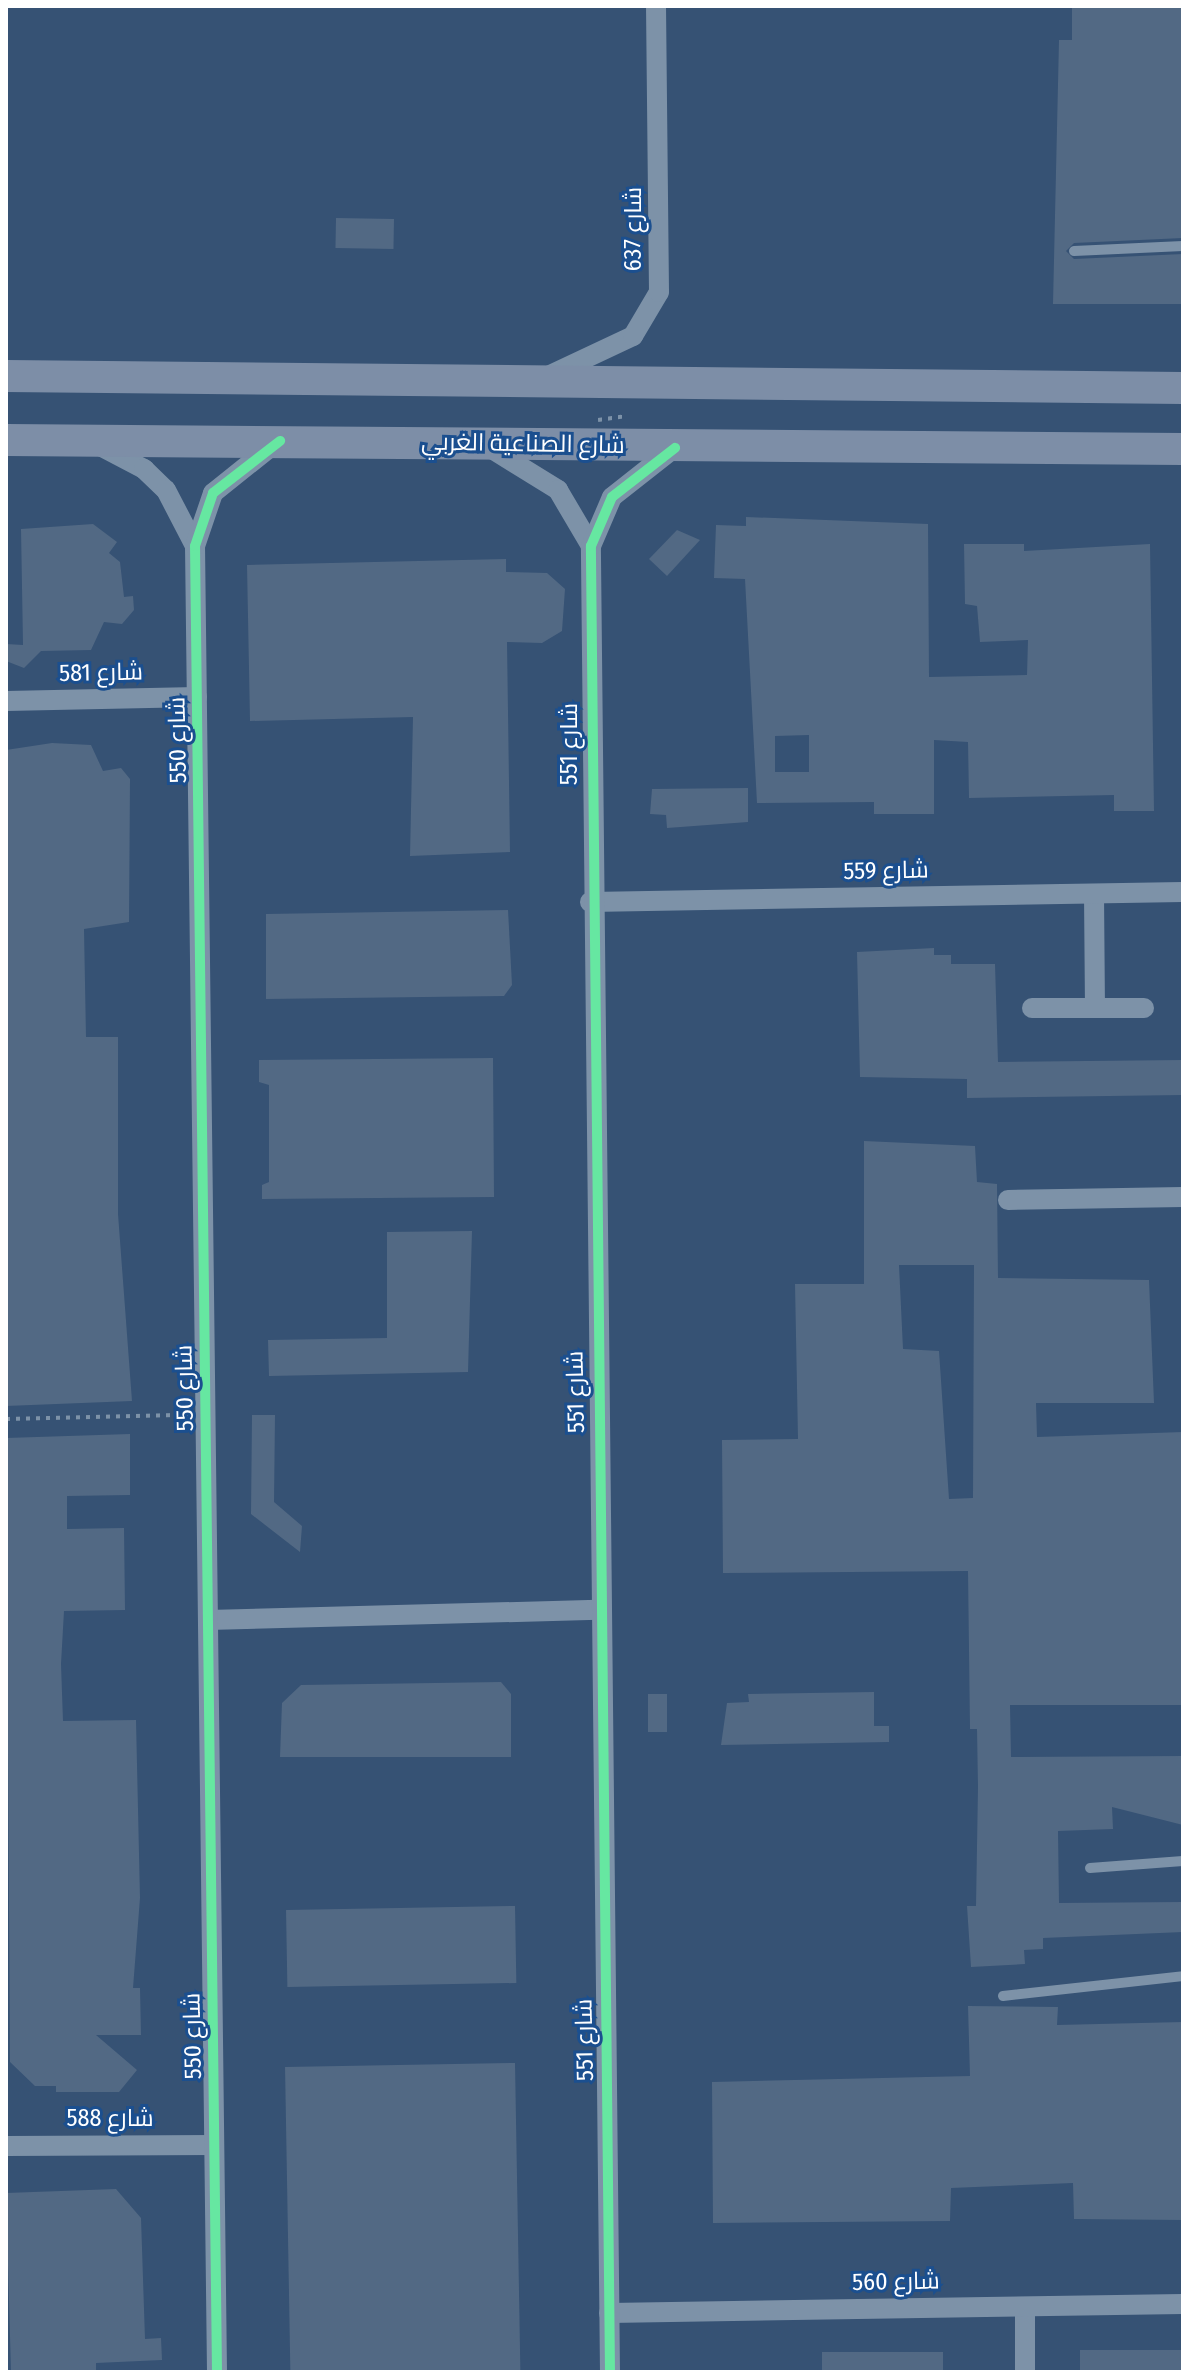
<!DOCTYPE html>
<html>
<head>
<meta charset="utf-8">
<style>
  body { margin:0 }
  #map { position:relative; width:1189px; height:2378px; overflow:hidden; background:#365274; font-family:"Fira Sans Condensed",Cairo,sans-serif }
  div>[style] { position:absolute }
  [style*='--x'] { left:calc(var(--x)*1px); top:calc(var(--y)*1px); width:calc(var(--w)*1px); rotate:calc(var(--a)*1deg) }
  .building>* { inset:0; background:#526984; transform-origin:0 0 }
  .path>* { height:4px; margin-top:-2px; transform-origin:0; background:repeating-linear-gradient(90deg,#7d92a8 0 4px,transparent 0 10px) }
  .lane>* { height:10px; margin:-5px; padding:0 5px; transform-origin:5px; border-radius:5px; background:#7d92a8 }
  .street>* { height:20px; margin:-10px; padding:0 10px; transform-origin:10px; border-radius:10px; background:#7d92a8 }
  .primary>* { height:32px; margin:-16px; padding:0 16px; transform-origin:16px; border-radius:16px; background:#7d8ea7 }
  .cycleway>* { height:10px; margin:-5px; padding:0 5px; transform-origin:5px; border-radius:5px; background:#66e7a1 }
  span { translate:-50% -50%; white-space:nowrap; text-align:center; line-height:1.15; -webkit-text-stroke:6px #1b4f8f; paint-order:stroke }
  .street-label { font-size:24px; color:#fff }
  .frame { position:absolute; inset:0; border:8px solid #fff; pointer-events:none }
</style>
</head>
<body>
<div id="map">
  <div class="building">
    <div style="clip-path:polygon(1072px 6px,1183px 6px,1183px 238px,1074px 243px,1066px 251px,1074px 259px,1183px 254px,1183px 304px,1053px 304px,1059px 40px,1072px 40px)"></div>
    <div style="left:336px;top:218px;width:58px;height:30px;rotate:1deg"></div>
    <div style="clip-path:polygon(evenodd,746px 517px,928px 524px,929px 677px,1027px 675px,1028px 640px,980px 642px,977px 606px,965px 604px,964px 544px,1024px 544px,1024px 551px,1150px 544px,1154px 811px,1114px 811px,1114px 795px,969px 798px,968px 742px,934px 740px,934px 814px,874px 814px,874px 802px,757px 803px,745px 579px,714px 578px,716px 525px,746px 526px,746px 517px,809px 735px,809px 772px,775px 772px,775px 736px,809px 735px)"></div>
    <div style="clip-path:polygon(93px 524px,117px 542px,109px 553px,120px 562px,124px 597px,133px 596px,134px 610px,122px 624px,104px 622px,91px 650px,41px 651px,24px 668px,6px 661px,6px 644px,23px 645px,21px 529px)"></div>
    <div style="clip-path:polygon(677px 530px,700px 540px,667px 576px,649px 559px)"></div>
    <div style="clip-path:polygon(506px 559px,506px 572px,547px 573px,565px 589px,562px 631px,542px 643px,507px 642px,510px 852px,410px 856px,413px 717px,250px 721px,247px 565px)"></div>
    <div style="clip-path:polygon(52px 743px,91px 745px,103px 771px,121px 768px,130px 779px,129px 922px,84px 929px,86px 1037px,118px 1037px,118px 1214px,132px 1401px,6px 1406px,6px 750px)"></div>
    <div style="clip-path:polygon(748px 788px,748px 822px,667px 828px,666px 815px,650px 814px,652px 789px)"></div>
    <div style="clip-path:polygon(508px 910px,512px 985px,504px 996px,266px 999px,266px 914px)"></div>
    <div style="clip-path:polygon(934px 948px,934px 955px,951px 955px,951px 964px,995px 964px,998px 1062px,1183px 1060px,1183px 1095px,967px 1098px,967px 1079px,860px 1077px,857px 952px)"></div>
    <div style="clip-path:polygon(493px 1058px,494px 1197px,262px 1199px,262px 1185px,269px 1182px,269px 1085px,259px 1082px,259px 1060px)"></div>
    <div style="clip-path:polygon(evenodd,864px 1141px,975px 1146px,977px 1182px,997px 1184px,998px 1278px,1149px 1280px,1154px 1403px,1036px 1403px,1037px 1437px,1183px 1432px,1183px 1705px,1010px 1705px,1011px 1757px,1183px 1756px,1183px 1825px,1112px 1807px,1113px 1829px,1058px 1831px,1059px 1903px,1183px 1902px,1183px 1932px,1043px 1938px,1043px 1949px,1024px 1950px,1025px 1964px,971px 1967px,967px 1906px,976px 1906px,978px 1787px,977px 1729px,970px 1729px,968px 1571px,723px 1573px,722px 1440px,798px 1439px,795px 1284px,864px 1284px,864px 1141px,899px 1265px,974px 1265px,973px 1498px,949px 1499px,939px 1351px,903px 1349px,899px 1265px)"></div>
    <div style="clip-path:polygon(472px 1231px,468px 1372px,269px 1376px,268px 1340px,387px 1338px,387px 1232px)"></div>
    <div style="clip-path:polygon(252px 1415px,275px 1415px,274px 1502px,302px 1526px,300px 1552px,251px 1514px)"></div>
    <div style="clip-path:polygon(130px 1434px,130px 1495px,67px 1496px,67px 1529px,124px 1528px,125px 1610px,64px 1611px,61px 1664px,63px 1721px,136px 1720px,140px 1898px,133px 1988px,140px 1988px,141px 2035px,96px 2035px,137px 2070px,119px 2092px,56px 2092px,56px 2086px,35px 2086px,10px 2062px,6px 1438px)"></div>
    <div style="clip-path:polygon(501px 1682px,511px 1694px,511px 1757px,280px 1757px,282px 1703px,301px 1685px)"></div>
    <div style="clip-path:polygon(874px 1692px,874px 1726px,889px 1726px,889px 1742px,721px 1745px,727px 1703px,749px 1702px,748px 1694px)"></div>
    <div style="left:648px;top:1694px;width:19px;height:38px"></div>
    <div style="left:515px;top:1906px;width:77px;height:229px;rotate:89deg"></div>
    <div style="clip-path:polygon(968px 2006px,1058px 2007px,1057px 2025px,1183px 2022px,1183px 2220px,1074px 2219px,1073px 2183px,951px 2188px,950px 2221px,713px 2223px,712px 2082px,970px 2076px)"></div>
    <div style="left:515px;top:2063px;width:307px;height:230px;rotate:89deg"></div>
    <div style="clip-path:polygon(116px 2189px,141px 2218px,145px 2339px,161px 2338px,162px 2360px,96px 2363px,96px 2372px,11px 2372px,6px 2193px)"></div>
    <div style="left:1183px;top:2350px;width:22px;height:103px;rotate:90deg"></div>
    <div style="left:943px;top:2352px;width:20px;height:121px;rotate:90deg"></div>
  </div>
  <div class="path">
    <div style="--x:598;--y:420;--w:27;--a:-8"></div>
    <div style="--x:6;--y:1419;--w:182;--a:-1.3"></div>
  </div>
  <div class="lane">
    <div style="--x:1074;--y:251;--w:109;--a:-2.6"></div>
    <div style="--x:1090;--y:1868;--w:93;--a:-4.3"></div>
    <div style="--x:1003;--y:1996;--w:181;--a:-6.3"></div>
  </div>
  <div class="street">
    <div style="--x:548;--y:376;--w:94;--a:-25.2"></div>
    <div style="--x:633;--y:336;--w:51;--a:-59.4"></div>
    <div style="--x:659;--y:292;--w:286;--a:-90.6"></div>
    <div style="--x:100;--y:446;--w:50;--a:27.6"></div>
    <div style="--x:144;--y:469;--w:30;--a:44"></div>
    <div style="--x:166;--y:490;--w:63;--a:62.6"></div>
    <div style="--x:492;--y:449;--w:78;--a:31.8"></div>
    <div style="--x:558;--y:490;--w:65;--a:59.5"></div>
    <div style="--x:6;--y:701;--w:191;--a:-1.2"></div>
    <div style="--x:1094;--y:894;--w:114;--a:89.5"></div>
    <div style="--x:590;--y:902;--w:593;--a:-0.97"></div>
    <div style="--x:1032;--y:1008;--w:112;--a:0"></div>
    <div style="--x:1008;--y:1200;--w:175;--a:-1"></div>
    <div style="--x:208;--y:1620;--w:390;--a:-1.5"></div>
    <div style="--x:6;--y:2146;--w:208;--a:-0.3"></div>
    <div style="--x:1025;--y:2307;--w:65;--a:90"></div>
    <div style="--x:609;--y:2313;--w:574;--a:-0.9"></div>
    <div style="--x:217;--y:2372;--w:1826;--a:-90.69"></div>
    <div style="--x:195;--y:546;--w:56;--a:-71.2"></div>
    <div style="--x:213;--y:493;--w:77;--a:-38.7"></div>
    <div style="--x:610;--y:2372;--w:1826;--a:-90.6"></div>
    <div style="--x:591;--y:546;--w:53;--a:-66.8"></div>
    <div style="--x:612;--y:497;--w:79;--a:-38.3"></div>
  </div>
  <div class="primary">
    <div style="--x:6;--y:376;--w:1177;--a:0.58"></div>
    <div style="--x:6;--y:440;--w:1177;--a:0.44"></div>
  </div>
  <div class="cycleway">
    <div style="--x:217;--y:2372;--w:1826;--a:-90.69"></div>
    <div style="--x:195;--y:546;--w:56;--a:-71.2"></div>
    <div style="--x:213;--y:493;--w:85;--a:-37.8"></div>
    <div style="--x:610;--y:2372;--w:1826;--a:-90.6"></div>
    <div style="--x:591;--y:546;--w:53;--a:-66.8"></div>
    <div style="--x:612;--y:497;--w:80;--a:-37.9"></div>
  </div>
  <div class="street-label">
    <span style="left:634px;top:229px;rotate:-90deg">شارع 637</span>
    <span style="left:523px;top:444px;rotate:1deg">شارع الصناعية الغربي</span>
    <span style="left:101px;top:673px;rotate:-1deg">شارع 581</span>
    <span style="left:178px;top:740px;rotate:-91deg">شارع 550</span>
    <span style="left:570px;top:744px;rotate:-90deg">شارع 551</span>
    <span style="left:886px;top:871px;rotate:-1deg">شارع 559</span>
    <span style="left:185px;top:1388px;rotate:-91deg">شارع 550</span>
    <span style="left:576px;top:1392px;rotate:-91deg">شارع 551</span>
    <span style="left:193px;top:2036px;rotate:-91deg">شارع 550</span>
    <span style="left:585px;top:2040px;rotate:-91deg">شارع 551</span>
    <span style="left:110px;top:2119px">شارع 588</span>
    <span style="left:896px;top:2282px;rotate:-1deg">شارع 560</span>
  </div>
  <div class="frame"></div>
</div>
</body>
</html>
